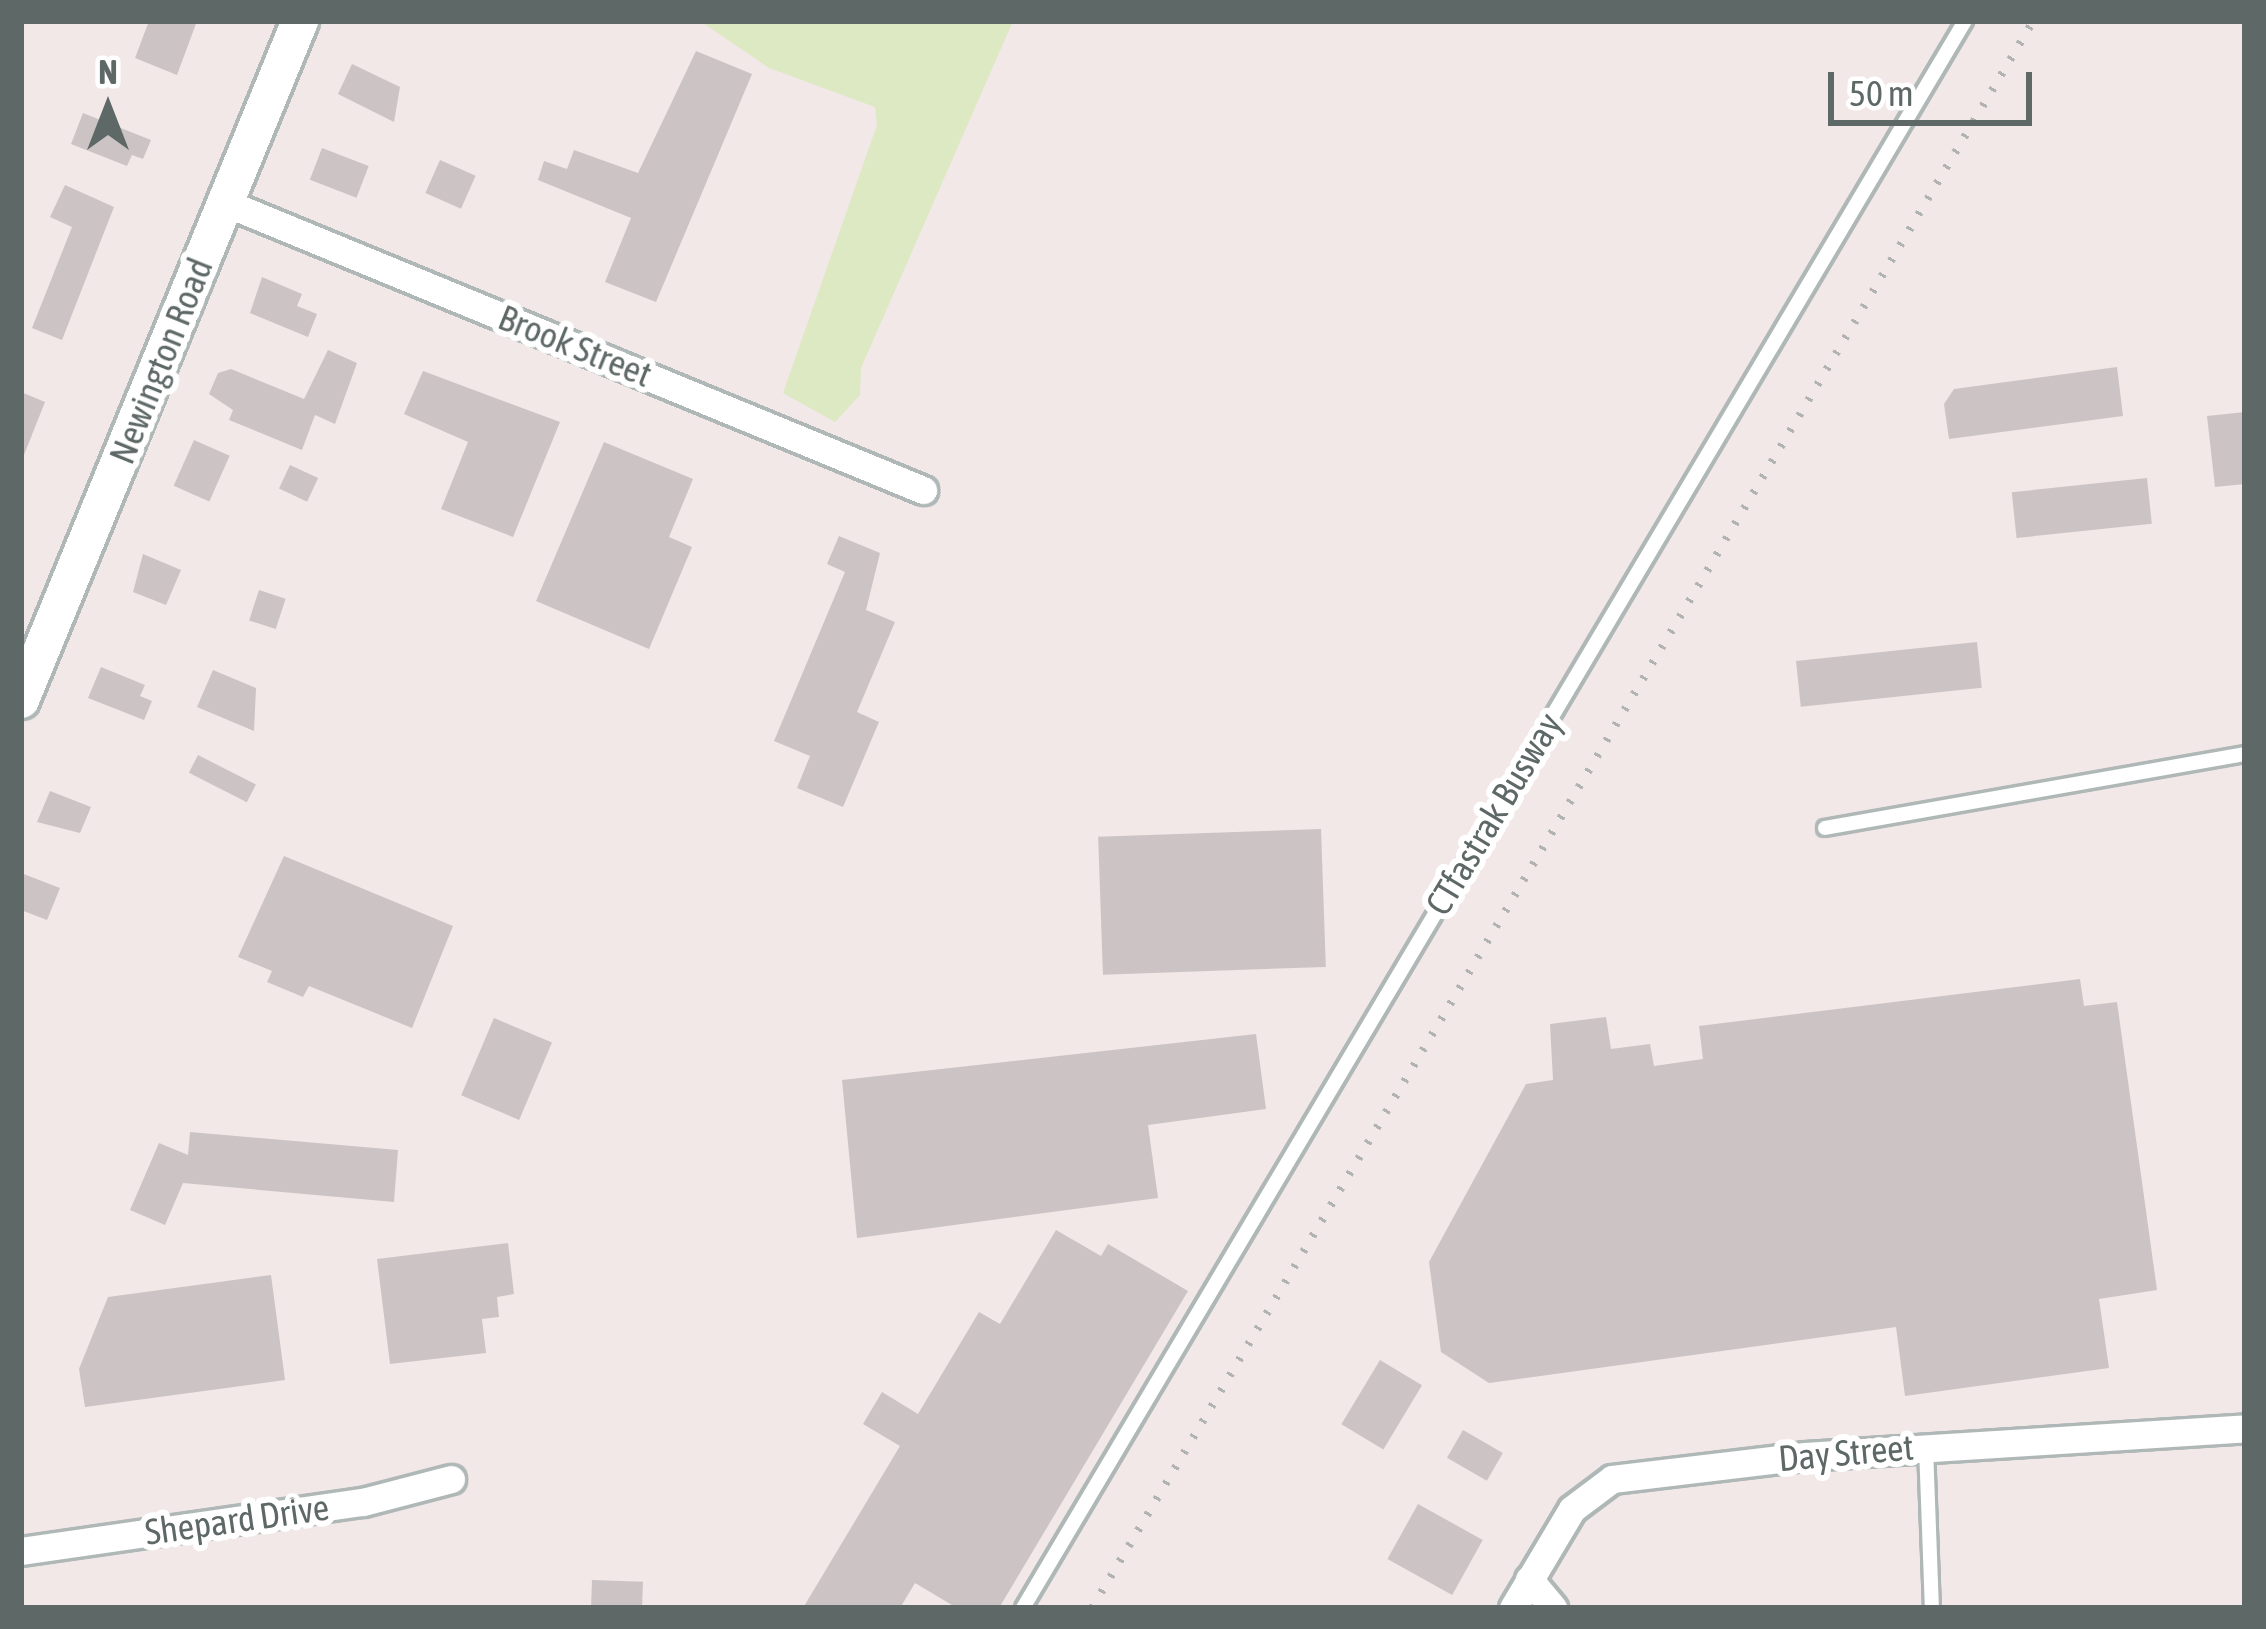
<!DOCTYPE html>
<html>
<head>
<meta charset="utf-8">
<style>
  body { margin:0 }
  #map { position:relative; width:2266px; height:1629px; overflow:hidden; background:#f1e8e7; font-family:"Asap Condensed",sans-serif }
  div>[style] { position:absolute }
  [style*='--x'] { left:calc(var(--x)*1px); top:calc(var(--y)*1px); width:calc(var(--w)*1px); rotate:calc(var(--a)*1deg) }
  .green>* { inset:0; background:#dce9c3 }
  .building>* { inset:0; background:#ccc4c4; transform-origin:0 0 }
  .roads { filter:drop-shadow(3px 0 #afb7b7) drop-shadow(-3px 0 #afb7b7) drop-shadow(0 3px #afb7b7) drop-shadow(0 -3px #afb7b7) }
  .service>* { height:14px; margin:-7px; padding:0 7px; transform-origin:7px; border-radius:7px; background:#fff }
  .minor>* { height:27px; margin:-13.5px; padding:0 13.5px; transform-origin:13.5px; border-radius:13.5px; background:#fff }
  .secondary>* { height:36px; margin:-18px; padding:0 18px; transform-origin:18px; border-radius:18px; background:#fff }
  .rail>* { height:8px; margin-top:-4px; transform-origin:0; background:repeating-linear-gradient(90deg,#b1b3b3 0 3px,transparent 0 18px) }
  span { translate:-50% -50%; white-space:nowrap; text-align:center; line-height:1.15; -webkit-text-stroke:12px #fff; paint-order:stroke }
  .street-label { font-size:36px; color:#5e6867 }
  .frame { position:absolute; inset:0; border:24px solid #5e6867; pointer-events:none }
  .north { position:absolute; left:48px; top:48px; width:120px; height:120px; -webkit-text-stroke:9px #fff; paint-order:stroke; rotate:0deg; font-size:33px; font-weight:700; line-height:48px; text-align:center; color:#5e6867 }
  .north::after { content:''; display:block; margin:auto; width:42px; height:54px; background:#5e6867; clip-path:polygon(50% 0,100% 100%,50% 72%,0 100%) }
  .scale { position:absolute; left:1828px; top:72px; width:204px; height:54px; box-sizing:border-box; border:6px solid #5e6867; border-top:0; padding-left:15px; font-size:36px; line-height:42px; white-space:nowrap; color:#5e6867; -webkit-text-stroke:9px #fff; paint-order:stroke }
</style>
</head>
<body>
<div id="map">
  <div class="green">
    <div style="clip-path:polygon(700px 21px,1013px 21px,861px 368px,860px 395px,835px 422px,783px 393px,877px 125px,875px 107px,769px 68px)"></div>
  </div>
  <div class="building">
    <div style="clip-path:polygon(149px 21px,197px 21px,177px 75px,135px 58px)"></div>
    <div style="clip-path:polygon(696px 51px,752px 74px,656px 302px,605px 282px,631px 218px,538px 180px,544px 161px,567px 169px,574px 150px,638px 173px)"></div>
    <div style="clip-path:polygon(352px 64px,400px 87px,394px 122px,338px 94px)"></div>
    <div style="clip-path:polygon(83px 113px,151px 140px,143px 159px,132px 155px,127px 166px,71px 144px)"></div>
    <div style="left:322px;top:148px;width:50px;height:34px;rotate:21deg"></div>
    <div style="left:440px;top:160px;width:39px;height:36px;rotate:24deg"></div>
    <div style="clip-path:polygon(65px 185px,114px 207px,62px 340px,32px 328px,72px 227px,50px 217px)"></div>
    <div style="clip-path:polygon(262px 277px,302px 294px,297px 306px,317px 314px,308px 337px,250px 313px)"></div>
    <div style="clip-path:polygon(328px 350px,357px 363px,335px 424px,315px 415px,302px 450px,229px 420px,233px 410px,209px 394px,218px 373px,231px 369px,304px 399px)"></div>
    <div style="clip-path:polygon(2117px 367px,2123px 416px,1949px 439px,1944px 404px,1954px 389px)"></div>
    <div style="clip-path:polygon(423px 371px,560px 422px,513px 537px,441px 509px,468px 442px,404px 414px)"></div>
    <div style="clip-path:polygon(21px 392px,45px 402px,22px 460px,21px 459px)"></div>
    <div style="clip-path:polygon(2245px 412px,2245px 484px,2215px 487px,2207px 416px)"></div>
    <div style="left:194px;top:440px;width:39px;height:50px;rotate:24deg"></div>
    <div style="clip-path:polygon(604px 442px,693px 479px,669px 537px,692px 547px,649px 649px,536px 601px)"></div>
    <div style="left:290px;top:465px;width:31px;height:26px;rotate:25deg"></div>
    <div style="left:2147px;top:478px;width:46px;height:136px;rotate:84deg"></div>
    <div style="clip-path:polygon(839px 536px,880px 553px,866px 610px,895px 622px,857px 712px,879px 722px,843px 807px,797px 788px,810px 756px,774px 741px,845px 572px,827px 564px)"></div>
    <div style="clip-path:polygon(143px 554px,181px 570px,166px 605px,133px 592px)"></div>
    <div style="left:259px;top:590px;width:28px;height:32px;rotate:18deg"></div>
    <div style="left:1977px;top:642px;width:46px;height:182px;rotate:84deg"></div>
    <div style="clip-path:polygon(101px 667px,145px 685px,140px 696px,152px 701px,144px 720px,88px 698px)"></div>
    <div style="clip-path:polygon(213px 670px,256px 688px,254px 731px,197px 707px)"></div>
    <div style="left:198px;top:755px;width:65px;height:20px;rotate:27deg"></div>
    <div style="clip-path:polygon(50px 791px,91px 807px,80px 833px,37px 822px)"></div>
    <div style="left:1321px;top:829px;width:138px;height:223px;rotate:88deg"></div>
    <div style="clip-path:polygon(284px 856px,453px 926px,412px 1028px,309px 986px,303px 997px,267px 982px,272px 971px,238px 957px)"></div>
    <div style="clip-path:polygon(21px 873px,60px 888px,47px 920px,21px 910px)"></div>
    <div style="clip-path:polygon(2080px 979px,2084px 1006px,2117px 1002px,2157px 1290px,2099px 1299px,2109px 1368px,1905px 1396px,1896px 1327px,1489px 1383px,1441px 1352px,1429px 1262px,1526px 1084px,1553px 1080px,1550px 1024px,1606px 1017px,1611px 1049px,1650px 1044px,1654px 1066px,1703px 1059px,1699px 1026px)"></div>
    <div style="left:494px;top:1018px;width:63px;height:84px;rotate:23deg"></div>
    <div style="clip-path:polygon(1256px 1034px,1266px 1109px,1148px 1125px,1158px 1198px,857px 1238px,842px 1080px)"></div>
    <div style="clip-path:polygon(190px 1132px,398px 1150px,394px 1202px,183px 1183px,165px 1225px,130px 1210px,159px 1143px,188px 1155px)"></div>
    <div style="clip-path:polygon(1056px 1230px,1101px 1256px,1108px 1244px,1188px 1291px,999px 1608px,957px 1608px,915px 1583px,900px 1608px,803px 1608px,900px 1446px,863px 1424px,882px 1392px,918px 1414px,979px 1312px,1000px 1324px)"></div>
    <div style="clip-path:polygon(508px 1243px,514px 1294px,497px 1297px,499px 1317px,482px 1319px,486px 1353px,390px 1364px,377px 1259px)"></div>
    <div style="clip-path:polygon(271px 1275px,285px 1380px,85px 1407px,79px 1369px,108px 1297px)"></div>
    <div style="left:1380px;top:1360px;width:49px;height:75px;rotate:31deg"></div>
    <div style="left:1463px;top:1430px;width:46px;height:32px;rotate:30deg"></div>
    <div style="left:1418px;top:1504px;width:74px;height:63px;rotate:29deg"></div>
    <div style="left:592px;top:1580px;width:51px;height:28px;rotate:2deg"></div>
  </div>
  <div class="roads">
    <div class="service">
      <div style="--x:1825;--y:828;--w:426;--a:-10"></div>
      <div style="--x:1926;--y:1447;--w:161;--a:87.9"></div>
      <div style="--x:1023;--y:1608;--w:1846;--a:-59.31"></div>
    </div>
    <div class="minor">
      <div style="--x:226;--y:203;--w:754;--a:22.38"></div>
      <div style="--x:21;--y:1551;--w:345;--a:-8.2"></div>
      <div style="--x:363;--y:1502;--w:91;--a:-14.6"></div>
      <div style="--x:1529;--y:1579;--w:38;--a:50"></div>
      <div style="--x:1513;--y:1608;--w:115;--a:-59.2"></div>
      <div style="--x:1572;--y:1509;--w:50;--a:-36.9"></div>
      <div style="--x:1612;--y:1479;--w:195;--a:-6.8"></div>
      <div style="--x:1806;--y:1456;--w:440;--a:-3.6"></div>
    </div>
    <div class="secondary">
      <div style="--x:21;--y:700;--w:734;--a:-67.66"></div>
    </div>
  </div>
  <div class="rail">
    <div style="--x:1092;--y:1608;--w:1845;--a:-59.33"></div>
  </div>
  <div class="street-label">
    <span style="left:575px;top:346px;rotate:22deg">Brook Street</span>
    <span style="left:161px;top:361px;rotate:-68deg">Newington Road</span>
    <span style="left:1494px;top:814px;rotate:-59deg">CTfastrak Busway</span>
    <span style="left:1846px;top:1453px;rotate:-5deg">Day Street</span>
    <span style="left:237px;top:1520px;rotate:-8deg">Shepard Drive</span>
  </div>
  <div class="frame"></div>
  <div class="north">N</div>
  <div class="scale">50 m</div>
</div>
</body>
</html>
